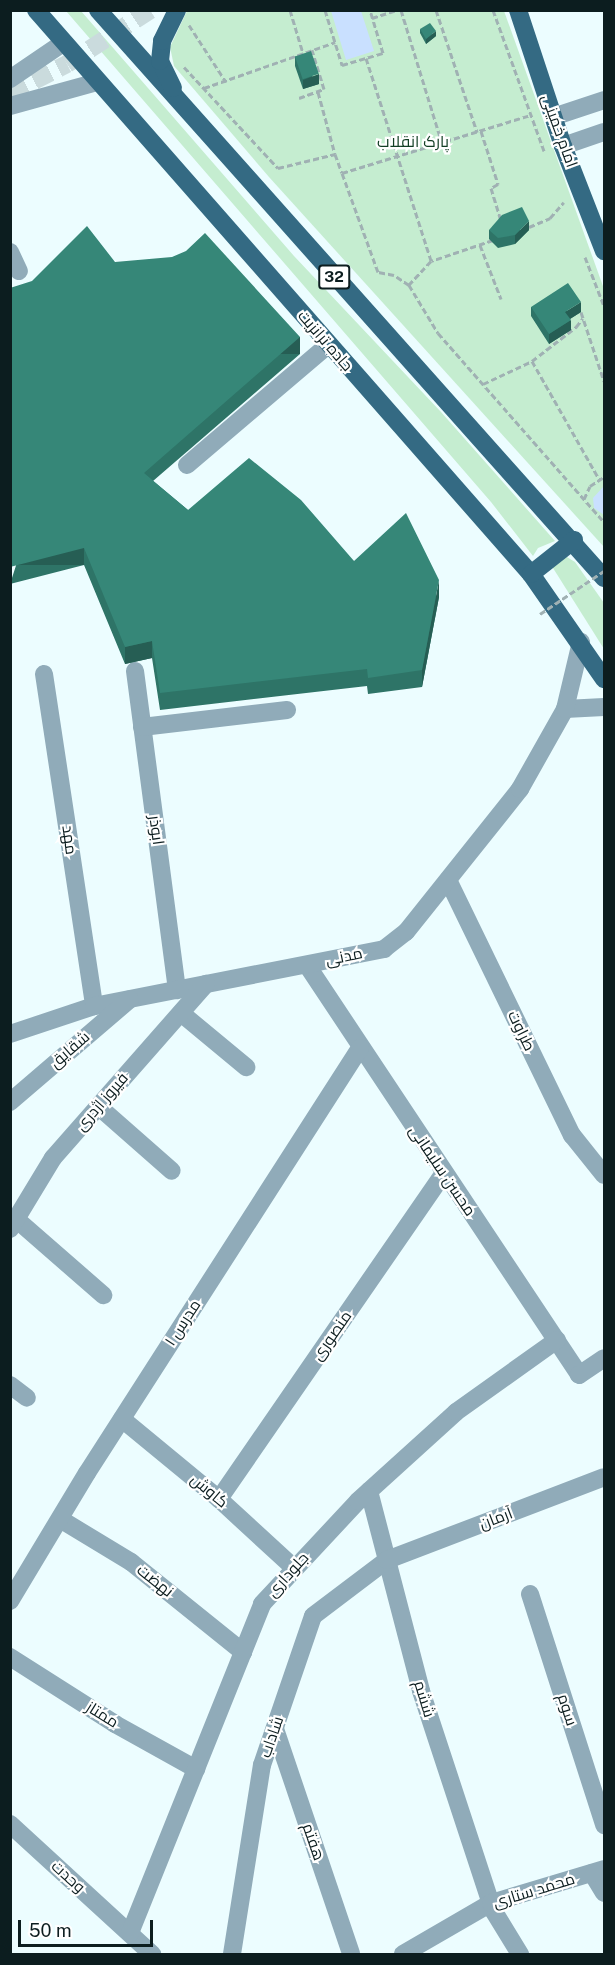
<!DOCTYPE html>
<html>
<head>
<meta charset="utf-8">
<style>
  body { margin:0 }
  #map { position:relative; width:615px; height:1965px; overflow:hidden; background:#ecfdff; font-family:"Public Sans",Cairo,sans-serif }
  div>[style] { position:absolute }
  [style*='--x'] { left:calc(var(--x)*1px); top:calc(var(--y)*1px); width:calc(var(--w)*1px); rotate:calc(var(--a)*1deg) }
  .green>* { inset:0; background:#c5edd0 }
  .water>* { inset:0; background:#c9e0ff }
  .minor-tunnel>* { height:18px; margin-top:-9px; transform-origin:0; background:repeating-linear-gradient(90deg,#cadbdd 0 18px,transparent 0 27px) }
  .path>* { height:3px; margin-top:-1.5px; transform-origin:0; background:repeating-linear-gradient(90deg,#a0b1b3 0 6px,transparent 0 9px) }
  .minor>* { height:18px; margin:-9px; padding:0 9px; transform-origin:9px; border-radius:9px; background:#90abb9 }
  .major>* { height:18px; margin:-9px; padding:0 9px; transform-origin:9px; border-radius:9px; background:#346a83 }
  .path-bridge>* { height:3px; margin-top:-1.5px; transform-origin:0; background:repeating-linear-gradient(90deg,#a0b1b3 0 6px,transparent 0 9px) }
  .wall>* { inset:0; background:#2e7467 }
  .shaded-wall>* { inset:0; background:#265e54; transform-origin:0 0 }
  .building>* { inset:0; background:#368778; transform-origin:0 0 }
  span { translate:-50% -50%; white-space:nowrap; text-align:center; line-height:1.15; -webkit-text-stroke:4.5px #fff; paint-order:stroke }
  .shield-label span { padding:2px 4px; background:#fff; border:2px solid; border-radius:4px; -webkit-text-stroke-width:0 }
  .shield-label { font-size:15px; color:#0c1d1f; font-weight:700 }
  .street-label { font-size:16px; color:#0c1d1f }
  .park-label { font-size:16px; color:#123e24 }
  .frame { position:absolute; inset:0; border:12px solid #0c1d1f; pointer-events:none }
  .scale { position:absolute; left:18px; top:1920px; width:135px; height:27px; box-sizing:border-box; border:3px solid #0c1d1f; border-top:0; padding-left:8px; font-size:18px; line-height:21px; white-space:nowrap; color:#0c1d1f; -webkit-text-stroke:4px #fff; paint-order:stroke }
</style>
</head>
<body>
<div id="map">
  <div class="green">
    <div style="clip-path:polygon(66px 11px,81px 11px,294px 256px,441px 412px,555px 541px,538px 548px,533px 556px,491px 502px)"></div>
    <div style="clip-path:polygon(187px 11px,504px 11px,604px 289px,604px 547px,269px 177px,174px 66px,170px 47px)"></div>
    <div style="clip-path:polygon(562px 554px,575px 562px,604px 603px,604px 649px,553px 568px,552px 562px)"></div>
  </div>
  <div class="water">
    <div style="clip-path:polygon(331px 11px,361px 11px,374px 51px,346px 60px)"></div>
    <div style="clip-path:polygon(604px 486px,604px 515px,594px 508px,593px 498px)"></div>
  </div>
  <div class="minor-tunnel">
    <div style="--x:10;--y:93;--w:64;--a:-27"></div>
    <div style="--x:67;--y:64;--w:99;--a:-33"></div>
  </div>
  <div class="path">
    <div style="--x:290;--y:10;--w:45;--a:73.2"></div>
    <div style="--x:325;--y:10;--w:58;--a:72.8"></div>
    <div style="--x:342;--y:65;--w:43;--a:-16.3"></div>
    <div style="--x:383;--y:53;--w:45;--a:-106.8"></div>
    <div style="--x:401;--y:10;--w:139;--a:72.9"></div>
    <div style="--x:436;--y:10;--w:129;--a:71.4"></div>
    <div style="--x:493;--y:10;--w:150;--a:70.1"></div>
    <div style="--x:372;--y:18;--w:25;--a:-18"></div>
    <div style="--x:189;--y:25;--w:68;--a:57"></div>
    <div style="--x:366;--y:58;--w:213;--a:72.2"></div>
    <div style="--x:184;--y:67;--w:138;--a:47.1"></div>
    <div style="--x:278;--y:168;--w:59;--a:-13.8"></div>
    <div style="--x:335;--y:154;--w:20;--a:70"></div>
    <div style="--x:204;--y:88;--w:139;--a:-19.3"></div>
    <div style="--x:318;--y:92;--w:64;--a:74.7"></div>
    <div style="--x:299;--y:98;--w:27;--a:-20"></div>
    <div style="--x:324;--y:89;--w:41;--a:-107.1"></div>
    <div style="--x:481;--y:131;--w:56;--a:72.2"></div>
    <div style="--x:498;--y:184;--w:8;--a:150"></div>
    <div style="--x:491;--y:188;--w:34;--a:73"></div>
    <div style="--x:529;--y:227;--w:23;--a:-23"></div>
    <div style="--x:550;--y:218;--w:21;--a:-49"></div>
    <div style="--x:493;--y:240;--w:65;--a:161.3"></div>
    <div style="--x:431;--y:261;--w:33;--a:133"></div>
    <div style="--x:409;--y:285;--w:56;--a:58.9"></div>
    <div style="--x:438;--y:333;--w:252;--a:48.7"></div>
    <div style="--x:480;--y:245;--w:58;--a:68.7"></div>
    <div style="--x:585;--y:257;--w:53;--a:68.8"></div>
    <div style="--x:409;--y:285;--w:18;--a:-146"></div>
    <div style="--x:394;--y:275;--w:16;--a:-169"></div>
    <div style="--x:378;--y:272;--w:105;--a:-110"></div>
    <div style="--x:342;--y:173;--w:197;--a:-17.1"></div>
    <div style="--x:581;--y:312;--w:73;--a:71.6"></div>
    <div style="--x:532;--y:361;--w:136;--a:60.4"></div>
    <div style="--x:483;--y:384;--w:54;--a:-25.1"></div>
    <div style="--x:532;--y:361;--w:56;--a:-37.7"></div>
    <div style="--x:576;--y:327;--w:11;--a:-52"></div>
    <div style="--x:584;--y:499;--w:14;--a:-65"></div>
    <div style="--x:590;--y:486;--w:17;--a:-33"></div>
  </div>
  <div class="minor">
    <div style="--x:10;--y:79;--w:64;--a:-34.2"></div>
    <div style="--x:10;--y:106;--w:90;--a:-15.4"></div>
    <div style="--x:553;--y:117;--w:54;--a:-18.4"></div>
    <div style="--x:563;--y:146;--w:43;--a:-18.9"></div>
    <div style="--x:10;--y:252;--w:21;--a:65"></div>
    <div style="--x:187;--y:465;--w:185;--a:-40.4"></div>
    <div style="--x:135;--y:671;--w:322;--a:82.5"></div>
    <div style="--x:44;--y:674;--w:336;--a:81.4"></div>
    <div style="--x:565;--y:709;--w:39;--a:-3"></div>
    <div style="--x:142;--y:727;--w:146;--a:-6.7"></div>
    <div style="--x:448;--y:880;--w:284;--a:64.1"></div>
    <div style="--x:572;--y:1135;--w:51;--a:51.3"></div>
    <div style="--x:307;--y:965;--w:492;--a:56.4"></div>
    <div style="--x:579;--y:1375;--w:30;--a:-34"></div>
    <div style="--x:181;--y:1013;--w:85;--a:39.7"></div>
    <div style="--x:10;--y:1034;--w:89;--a:-18.4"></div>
    <div style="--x:94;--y:1006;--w:296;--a:-11.1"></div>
    <div style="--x:384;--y:949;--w:28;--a:-38"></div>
    <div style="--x:406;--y:932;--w:183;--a:-51.4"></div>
    <div style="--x:520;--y:789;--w:92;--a:-60.6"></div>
    <div style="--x:565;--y:709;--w:69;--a:-76.6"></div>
    <div style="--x:10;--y:1102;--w:158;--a:-40.6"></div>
    <div style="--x:98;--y:1106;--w:98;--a:41.3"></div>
    <div style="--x:16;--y:1219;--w:116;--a:41.1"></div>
    <div style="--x:10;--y:1229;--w:83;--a:-58.8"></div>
    <div style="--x:53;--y:1158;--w:232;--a:-48.7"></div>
    <div style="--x:10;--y:1385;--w:21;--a:37"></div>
    <div style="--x:122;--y:1419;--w:126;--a:39.5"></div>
    <div style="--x:219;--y:1499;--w:100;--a:42.6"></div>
    <div style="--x:369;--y:1491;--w:207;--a:75.4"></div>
    <div style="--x:421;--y:1691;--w:231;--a:71.8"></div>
    <div style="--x:493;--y:1910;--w:52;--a:58.5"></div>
    <div style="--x:219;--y:1499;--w:396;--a:-55.4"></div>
    <div style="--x:60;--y:1519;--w:83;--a:31.2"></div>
    <div style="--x:131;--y:1562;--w:144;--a:38.8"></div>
    <div style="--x:530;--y:1594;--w:243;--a:72.2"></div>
    <div style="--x:10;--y:1601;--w:149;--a:-59"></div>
    <div style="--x:87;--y:1473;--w:505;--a:-57.29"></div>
    <div style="--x:10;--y:1657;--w:125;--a:32.5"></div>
    <div style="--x:115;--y:1724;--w:93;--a:29.1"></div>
    <div style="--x:275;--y:1729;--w:237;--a:71.3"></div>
    <div style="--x:10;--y:1824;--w:193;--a:42.5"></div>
    <div style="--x:592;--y:1873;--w:23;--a:59"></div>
    <div style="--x:130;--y:1933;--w:354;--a:-68.1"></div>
    <div style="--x:262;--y:1604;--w:141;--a:-47"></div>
    <div style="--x:358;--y:1501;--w:132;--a:-42.2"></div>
    <div style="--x:456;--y:1412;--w:124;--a:-35.5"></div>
    <div style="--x:232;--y:1954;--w:191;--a:-81"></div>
    <div style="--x:262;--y:1765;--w:157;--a:-71.1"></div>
    <div style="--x:313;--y:1616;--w:93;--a:-37.1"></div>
    <div style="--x:387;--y:1560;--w:232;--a:-20.9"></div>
    <div style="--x:403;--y:1954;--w:102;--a:-30.1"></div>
    <div style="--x:491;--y:1903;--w:118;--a:-16.7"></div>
  </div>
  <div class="major">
    <div style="--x:36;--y:10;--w:750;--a:48.73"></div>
    <div style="--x:531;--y:574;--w:128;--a:55.2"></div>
    <div style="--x:98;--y:10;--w:761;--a:48.3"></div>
    <div style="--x:518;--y:10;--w:143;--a:71.7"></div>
    <div style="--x:563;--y:146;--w:113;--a:68.7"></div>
    <div style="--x:173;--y:88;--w:30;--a:-116"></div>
    <div style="--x:160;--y:61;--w:20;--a:-84"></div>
    <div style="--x:162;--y:41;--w:34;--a:-64"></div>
    <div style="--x:531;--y:574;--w:55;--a:-38.3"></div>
  </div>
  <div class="path-bridge">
    <div style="--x:540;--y:614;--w:77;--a:-33.9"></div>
  </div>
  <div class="wall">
    <div style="clip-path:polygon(420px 29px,436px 36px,426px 44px,420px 33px)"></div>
    <div style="clip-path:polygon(295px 56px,319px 84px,303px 89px,295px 66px)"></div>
    <div style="clip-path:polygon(489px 230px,529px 230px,515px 244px,498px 248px,489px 239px)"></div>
    <div style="clip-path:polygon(115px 262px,300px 354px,153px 481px,188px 510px,354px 561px,439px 597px,422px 687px,368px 694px,367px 686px,160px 710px,152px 658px,125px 664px,84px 565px,10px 584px)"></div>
    <div style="clip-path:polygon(531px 307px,581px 312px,570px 319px,571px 330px,549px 344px,531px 316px)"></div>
  </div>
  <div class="shaded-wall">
    <div style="clip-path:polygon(436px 31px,436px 36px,426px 44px,426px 39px)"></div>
    <div style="clip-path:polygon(319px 74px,319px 84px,303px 89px,303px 80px)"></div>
    <div style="clip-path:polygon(529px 221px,529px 230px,515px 244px,515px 235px)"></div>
    <div style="clip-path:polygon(581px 302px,581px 312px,565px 322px,565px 312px)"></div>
    <div style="clip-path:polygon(571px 320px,571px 330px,549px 344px,549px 334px)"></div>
    <div style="left:300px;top:337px;width:17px;height:207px;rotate:90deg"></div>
    <div style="left:84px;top:548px;width:17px;height:76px;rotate:90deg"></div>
    <div style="clip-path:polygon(439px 580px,439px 597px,422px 687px,422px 670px)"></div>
    <div style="clip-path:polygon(152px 641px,152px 658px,125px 664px,125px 647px)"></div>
  </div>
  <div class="building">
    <div style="clip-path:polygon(430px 23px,436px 31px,426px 39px,420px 29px)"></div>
    <div style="left:311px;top:51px;width:24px;height:17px;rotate:71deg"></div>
    <div style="clip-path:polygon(522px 207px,529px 221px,515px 235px,498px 238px,489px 230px,502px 215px)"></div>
    <div style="clip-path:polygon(87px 226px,115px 262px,172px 257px,186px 251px,205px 233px,300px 337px,144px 473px,188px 510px,249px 458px,301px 500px,354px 561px,406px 513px,439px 580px,422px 670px,368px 678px,367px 669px,160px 693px,152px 641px,125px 647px,84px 548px,10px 567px,10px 288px,32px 281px)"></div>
    <div style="clip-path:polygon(568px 283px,581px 302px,565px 312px,571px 320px,549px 334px,531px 307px)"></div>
  </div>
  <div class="shield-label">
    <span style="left:334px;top:277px">32</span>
  </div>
  <div class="street-label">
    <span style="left:559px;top:131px;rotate:70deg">امام خمینی</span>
    <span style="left:325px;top:341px;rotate:49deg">جاده ترانزیت</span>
    <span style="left:156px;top:830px;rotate:82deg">ابوذر</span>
    <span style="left:69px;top:840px;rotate:82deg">مهد</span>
    <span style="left:344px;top:957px;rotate:-12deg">مدنی</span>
    <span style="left:521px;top:1031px;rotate:64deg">طراوت</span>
    <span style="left:70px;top:1050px;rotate:-41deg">شقایق</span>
    <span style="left:102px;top:1102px;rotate:-49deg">فیروز اژدری</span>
    <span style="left:442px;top:1171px;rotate:56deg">محسن سلیمانی</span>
    <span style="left:183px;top:1323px;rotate:-57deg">مدرس ۱</span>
    <span style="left:332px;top:1336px;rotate:-55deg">منصوری</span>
    <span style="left:209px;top:1491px;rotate:40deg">کاوش</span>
    <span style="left:496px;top:1519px;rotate:-21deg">آرمان</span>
    <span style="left:288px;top:1575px;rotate:-48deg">جلوداری</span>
    <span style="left:155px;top:1581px;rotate:39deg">نهضت</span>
    <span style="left:424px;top:1699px;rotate:73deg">ششم</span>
    <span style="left:567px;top:1710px;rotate:72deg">سوم</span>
    <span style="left:102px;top:1715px;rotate:32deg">ممتاز</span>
    <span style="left:272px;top:1737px;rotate:-71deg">شاداب</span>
    <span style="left:313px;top:1842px;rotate:71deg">هفتم</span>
    <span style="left:68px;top:1877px;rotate:42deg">وحدت</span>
    <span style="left:534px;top:1891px;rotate:-17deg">محمد ستاری</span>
  </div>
  <div class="park-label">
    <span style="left:413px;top:142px">پارک انقلاب</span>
  </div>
  <div class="frame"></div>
  <div class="scale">50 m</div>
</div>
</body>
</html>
